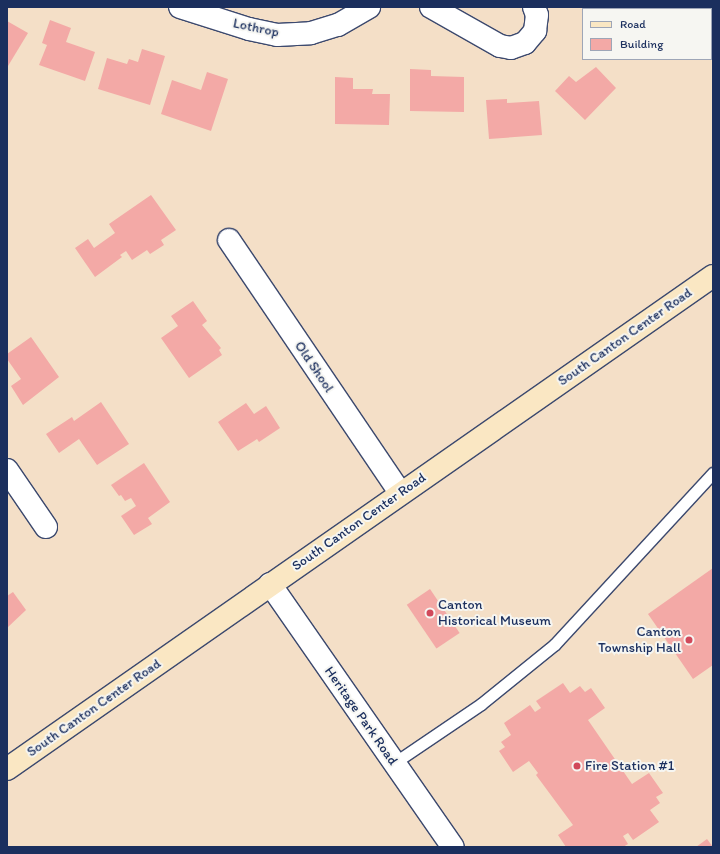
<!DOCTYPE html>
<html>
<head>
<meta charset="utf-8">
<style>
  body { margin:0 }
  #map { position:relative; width:720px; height:854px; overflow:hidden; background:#f4dfc7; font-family:Itim,sans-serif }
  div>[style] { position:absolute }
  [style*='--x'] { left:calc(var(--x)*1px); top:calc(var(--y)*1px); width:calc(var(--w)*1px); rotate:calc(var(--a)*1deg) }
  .building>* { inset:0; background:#f3a9a6; transform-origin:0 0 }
  .roads { filter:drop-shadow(1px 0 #3c496e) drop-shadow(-1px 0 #3c496e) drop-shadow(0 1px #3c496e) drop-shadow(0 -1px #3c496e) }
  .lane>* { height:11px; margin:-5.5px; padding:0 5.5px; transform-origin:5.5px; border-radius:5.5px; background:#fff }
  .street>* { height:22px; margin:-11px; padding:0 11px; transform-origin:11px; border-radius:11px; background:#fff }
  .secondary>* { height:22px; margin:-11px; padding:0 11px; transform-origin:11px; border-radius:11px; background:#fae7c3 }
  .dots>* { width:11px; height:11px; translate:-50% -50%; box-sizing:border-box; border:2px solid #f6f6f2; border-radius:50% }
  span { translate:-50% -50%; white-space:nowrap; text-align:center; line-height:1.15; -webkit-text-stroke:4px #f6f6f2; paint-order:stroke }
  .street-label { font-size:14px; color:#1b2f5e }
  .poi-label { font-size:14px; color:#1b2f5e }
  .left { translate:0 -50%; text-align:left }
  .right { translate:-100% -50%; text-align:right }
  .frame { position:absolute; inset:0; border:8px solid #1b2f5e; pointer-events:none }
  .legend { position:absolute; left:582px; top:8px; width:130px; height:52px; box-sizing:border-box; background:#f6f6f2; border:1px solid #9ea6b7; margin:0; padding:5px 7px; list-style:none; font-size:12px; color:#1b2f5e }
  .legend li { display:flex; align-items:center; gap:8px; height:20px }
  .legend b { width:20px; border:1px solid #9ea6b7 }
</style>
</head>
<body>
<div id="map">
  <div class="building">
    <div style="left:590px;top:7px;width:35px;height:2px"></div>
    <div style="clip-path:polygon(50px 20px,71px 28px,66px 42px,95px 52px,85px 81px,39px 65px,47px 45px,42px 43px)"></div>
    <div style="clip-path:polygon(7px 21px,28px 33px,8px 66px,7px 65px)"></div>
    <div style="clip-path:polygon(142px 49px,165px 56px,150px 105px,98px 89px,107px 58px,127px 64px,129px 59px,138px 62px)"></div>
    <div style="clip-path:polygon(596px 67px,616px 88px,585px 120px,555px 91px,569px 76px,576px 82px)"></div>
    <div style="clip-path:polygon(410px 69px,431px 70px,431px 76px,464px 77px,464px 112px,410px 111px)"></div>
    <div style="clip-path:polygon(207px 72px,228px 79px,211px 131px,161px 114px,172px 80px,201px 90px)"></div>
    <div style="clip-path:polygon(335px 77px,353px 78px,353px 89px,373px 89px,372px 94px,390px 94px,389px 125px,335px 124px)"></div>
    <div style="clip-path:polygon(507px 99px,507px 103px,539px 101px,542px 135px,489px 139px,486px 100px)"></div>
    <div style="clip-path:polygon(151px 195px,176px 230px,161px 240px,164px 245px,150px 254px,147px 250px,132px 260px,126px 251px,120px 255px,122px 257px,95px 277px,75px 248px,88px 239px,94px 248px,115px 233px,109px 224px)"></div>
    <div style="clip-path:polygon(193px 301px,207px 321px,202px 325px,221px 348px,219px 350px,222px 355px,189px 378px,161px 338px,178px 326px,171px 316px)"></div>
    <div style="clip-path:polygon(31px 337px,59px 377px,23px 405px,11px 386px,21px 379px,7px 359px,7px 354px)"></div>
    <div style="clip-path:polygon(101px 402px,129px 444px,97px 465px,79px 439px,59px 453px,46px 434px,72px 417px,74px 421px)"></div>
    <div style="clip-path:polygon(246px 403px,254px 414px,266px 406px,280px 428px,259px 442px,257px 439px,238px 451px,218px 422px)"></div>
    <div style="clip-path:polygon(144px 463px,170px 502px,148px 518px,152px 524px,134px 535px,121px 516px,136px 506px,131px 498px,125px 501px,121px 495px,119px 496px,111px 485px)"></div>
    <div style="clip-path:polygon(713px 568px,713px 665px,693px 679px,648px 614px)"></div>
    <div style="left:430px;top:589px;width:53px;height:28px;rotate:56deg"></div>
    <div style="clip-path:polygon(13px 592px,26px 610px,7px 628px,7px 596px)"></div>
    <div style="clip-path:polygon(563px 683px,570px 693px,580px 686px,585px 692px,591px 688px,605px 708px,588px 720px,632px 784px,649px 773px,663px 793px,656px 797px,660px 803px,650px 810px,659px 822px,633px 840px,628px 833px,623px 836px,628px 844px,623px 847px,566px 847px,558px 835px,573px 825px,536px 775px,538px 773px,529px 761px,513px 772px,499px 751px,505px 747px,501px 742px,511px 735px,504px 723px,530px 705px,535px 712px,541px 708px,536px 701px)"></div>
    <div style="clip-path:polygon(707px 839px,713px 847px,696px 847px)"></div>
  </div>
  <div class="roads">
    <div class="lane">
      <div style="--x:394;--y:763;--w:105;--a:-34.1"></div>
      <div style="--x:481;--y:704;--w:95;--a:-39"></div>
      <div style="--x:555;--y:644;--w:233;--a:-47.3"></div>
    </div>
    <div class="street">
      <div style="--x:180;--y:7;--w:72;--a:17.7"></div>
      <div style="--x:249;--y:29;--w:29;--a:12"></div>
      <div style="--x:277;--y:35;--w:34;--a:-3"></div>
      <div style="--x:311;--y:33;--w:28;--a:-17"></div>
      <div style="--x:338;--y:25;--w:36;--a:-30"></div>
      <div style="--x:431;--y:7;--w:79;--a:29.5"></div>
      <div style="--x:500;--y:46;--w:11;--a:10"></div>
      <div style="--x:511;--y:48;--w:15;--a:-20"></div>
      <div style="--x:525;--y:43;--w:16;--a:-50"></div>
      <div style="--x:535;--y:31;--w:16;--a:-83"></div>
      <div style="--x:537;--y:15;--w:9;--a:-111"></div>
      <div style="--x:229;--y:240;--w:305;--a:55.9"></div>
      <div style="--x:7;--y:470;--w:69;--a:55.6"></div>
      <div style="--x:270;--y:584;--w:320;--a:55.2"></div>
    </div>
    <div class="secondary">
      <div style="--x:7;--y:769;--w:861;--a:-34.93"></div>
    </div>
  </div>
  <div class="dots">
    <div style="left:430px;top:613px;background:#d1495b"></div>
    <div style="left:689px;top:640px;background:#d1495b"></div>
    <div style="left:577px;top:766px;background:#d1495b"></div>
  </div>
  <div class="street-label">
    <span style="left:256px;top:28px;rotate:12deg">Lothrop</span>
    <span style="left:625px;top:337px;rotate:-35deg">South Canton Center Road</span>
    <span style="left:314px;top:367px;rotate:56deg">Old Shool</span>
    <span style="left:359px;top:522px;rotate:-35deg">South Canton Center Road</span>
    <span style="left:94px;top:708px;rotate:-35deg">South Canton Center Road</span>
    <span style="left:361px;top:716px;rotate:55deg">Heritage Park Road</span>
  </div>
  <div class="poi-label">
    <span class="left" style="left:438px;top:613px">Canton<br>Historical Museum</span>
    <span class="right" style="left:681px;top:640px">Canton<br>Township Hall</span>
    <span class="left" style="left:585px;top:766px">Fire Station #1</span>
  </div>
  <div class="frame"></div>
  <ul class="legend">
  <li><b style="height:5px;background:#fae7c3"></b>Road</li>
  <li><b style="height:11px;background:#f3a9a6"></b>Building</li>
  </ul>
</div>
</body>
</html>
